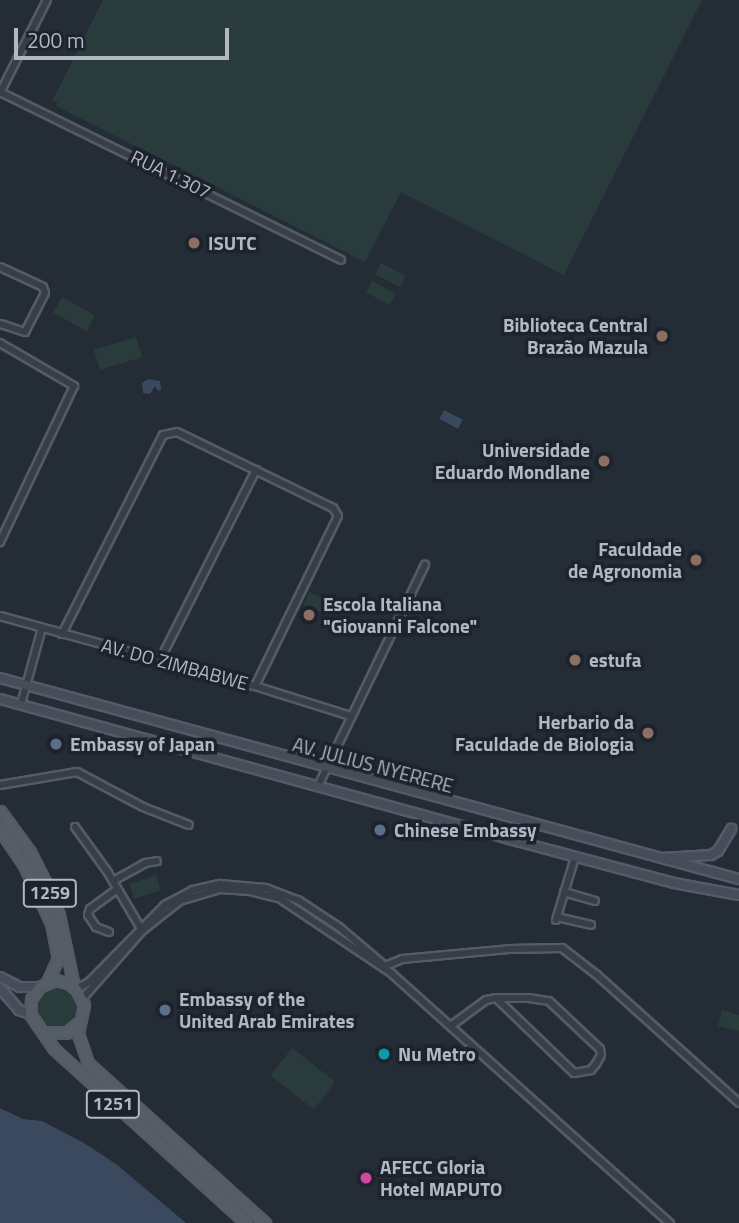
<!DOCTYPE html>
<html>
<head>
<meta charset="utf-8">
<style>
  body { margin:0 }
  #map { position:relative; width:739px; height:1223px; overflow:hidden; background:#242c36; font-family:"Titillium Web",sans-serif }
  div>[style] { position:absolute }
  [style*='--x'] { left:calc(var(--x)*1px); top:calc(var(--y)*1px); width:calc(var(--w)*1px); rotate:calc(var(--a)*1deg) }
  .green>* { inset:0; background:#2a3b3b; transform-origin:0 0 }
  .round { border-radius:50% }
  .water>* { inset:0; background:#3b495e; transform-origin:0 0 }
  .roads { filter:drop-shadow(2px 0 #555b65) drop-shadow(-2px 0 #555b65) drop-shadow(0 2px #555b65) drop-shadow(0 -2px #555b65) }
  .street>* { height:6px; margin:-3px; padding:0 3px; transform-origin:3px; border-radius:3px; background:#373e47 }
  .secondary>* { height:8px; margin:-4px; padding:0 4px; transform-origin:4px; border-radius:4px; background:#464d5a }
  .primary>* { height:9px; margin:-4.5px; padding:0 4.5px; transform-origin:4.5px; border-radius:4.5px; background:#555d67 }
  .dots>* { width:19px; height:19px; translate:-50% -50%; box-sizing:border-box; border:4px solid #1c232c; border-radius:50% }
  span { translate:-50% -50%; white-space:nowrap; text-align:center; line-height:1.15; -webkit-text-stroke:7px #1c232c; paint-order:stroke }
  .shield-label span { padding:2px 5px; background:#1c232c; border:2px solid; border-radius:5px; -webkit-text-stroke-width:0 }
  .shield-label { font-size:18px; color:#b2b8c3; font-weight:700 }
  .street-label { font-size:19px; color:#b2b8c3 }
  .poi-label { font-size:19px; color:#b2b8c3; font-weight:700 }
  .left { translate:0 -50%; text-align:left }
  .right { translate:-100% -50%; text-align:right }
  .scale { position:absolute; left:14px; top:28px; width:215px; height:32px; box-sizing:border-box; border:4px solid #b2b8c3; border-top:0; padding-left:9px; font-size:21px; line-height:24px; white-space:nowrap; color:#b2b8c3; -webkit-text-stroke:5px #1c232c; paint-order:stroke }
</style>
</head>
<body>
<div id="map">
  <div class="green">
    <div style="clip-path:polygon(103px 0,702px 0,564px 275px,401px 192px,365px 262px,56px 106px,58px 103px,53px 100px)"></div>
    <div style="left:381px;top:263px;width:28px;height:13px;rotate:27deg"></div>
    <div style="left:372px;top:281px;width:27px;height:13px;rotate:28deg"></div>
    <div style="left:62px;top:297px;width:38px;height:18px;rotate:29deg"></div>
    <div style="left:136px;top:337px;width:21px;height:44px;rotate:73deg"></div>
    <div style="left:309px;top:592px;width:22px;height:14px;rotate:24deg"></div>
    <div style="left:156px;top:875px;width:16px;height:28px;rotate:72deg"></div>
    <div class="round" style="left:35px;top:985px;width:42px;height:42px"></div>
    <div style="clip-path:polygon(722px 1010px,739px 1015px,739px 1031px,718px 1026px)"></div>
    <div style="left:292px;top:1048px;width:55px;height:35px;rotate:38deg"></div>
  </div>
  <div class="water">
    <div style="clip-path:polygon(148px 379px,160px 381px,161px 389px,158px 391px,155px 386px,150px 394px,143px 393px,142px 383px)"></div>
    <div style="left:444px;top:410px;width:21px;height:10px;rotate:28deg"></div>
    <div style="clip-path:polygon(0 1108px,23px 1119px,42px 1121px,84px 1143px,116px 1164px,186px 1223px,0 1223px)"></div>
  </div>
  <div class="roads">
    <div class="street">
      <div style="--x:0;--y:92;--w:380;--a:26.2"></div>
      <div style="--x:0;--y:93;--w:104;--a:-63.2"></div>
      <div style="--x:0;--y:267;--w:47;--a:24.9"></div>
      <div style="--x:43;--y:287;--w:6;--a:72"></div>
      <div style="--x:45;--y:293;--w:44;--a:117.1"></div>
      <div style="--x:25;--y:332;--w:26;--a:-162"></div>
      <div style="--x:0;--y:343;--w:86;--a:30.2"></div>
      <div style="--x:74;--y:386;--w:173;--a:115.4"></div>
      <div style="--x:0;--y:616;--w:264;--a:15.4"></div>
      <div style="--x:255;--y:686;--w:100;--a:17.5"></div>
      <div style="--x:62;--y:634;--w:223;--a:-63.1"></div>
      <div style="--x:163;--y:435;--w:14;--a:-12"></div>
      <div style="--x:177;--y:432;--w:174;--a:26"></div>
      <div style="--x:333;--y:508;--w:9;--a:58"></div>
      <div style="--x:338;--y:516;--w:189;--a:116"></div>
      <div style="--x:160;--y:660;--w:213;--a:-63.2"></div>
      <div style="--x:21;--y:704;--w:79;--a:-74.6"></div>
      <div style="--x:0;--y:785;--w:78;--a:-9.6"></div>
      <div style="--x:77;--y:772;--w:75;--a:27.9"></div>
      <div style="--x:143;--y:807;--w:49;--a:21.4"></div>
      <div style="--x:318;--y:786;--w:246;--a:-64.2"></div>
      <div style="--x:75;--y:827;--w:54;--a:54"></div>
      <div style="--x:107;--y:871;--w:65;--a:59.5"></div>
      <div style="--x:113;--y:881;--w:37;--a:-29"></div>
      <div style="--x:145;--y:863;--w:12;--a:-9"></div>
      <div style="--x:564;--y:892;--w:32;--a:16"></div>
      <div style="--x:557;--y:917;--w:35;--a:13"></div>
      <div style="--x:556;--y:920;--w:66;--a:-73.2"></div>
      <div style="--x:109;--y:932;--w:14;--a:-159"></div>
      <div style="--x:96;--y:927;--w:14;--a:-124"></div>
      <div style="--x:88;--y:915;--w:6;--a:-72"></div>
      <div style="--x:90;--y:909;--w:34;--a:-36"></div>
      <div style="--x:385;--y:966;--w:18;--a:-22"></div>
      <div style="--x:402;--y:959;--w:107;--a:-5.3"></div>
      <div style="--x:509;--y:949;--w:53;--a:-1.1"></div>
      <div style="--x:562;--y:948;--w:44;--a:37.6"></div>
      <div style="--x:597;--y:975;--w:191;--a:42"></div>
      <div style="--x:76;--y:989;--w:15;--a:-28"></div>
      <div style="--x:89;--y:982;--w:108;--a:-45.4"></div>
      <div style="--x:165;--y:905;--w:32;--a:-28"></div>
      <div style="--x:193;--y:890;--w:28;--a:-13"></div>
      <div style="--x:220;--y:884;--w:46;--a:5"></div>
      <div style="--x:266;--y:888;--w:34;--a:21"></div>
      <div style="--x:298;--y:900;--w:49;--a:33.4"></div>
      <div style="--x:339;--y:927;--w:60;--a:40.3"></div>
      <div style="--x:82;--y:999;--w:91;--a:-48.6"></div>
      <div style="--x:142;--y:931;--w:48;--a:-38.3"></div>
      <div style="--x:180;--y:901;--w:42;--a:-16.7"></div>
      <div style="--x:220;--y:889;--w:30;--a:4"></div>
      <div style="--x:250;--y:891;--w:30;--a:14"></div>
      <div style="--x:279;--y:898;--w:135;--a:33.8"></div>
      <div style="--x:391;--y:973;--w:375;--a:41.9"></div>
      <div style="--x:452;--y:1025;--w:42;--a:-36.3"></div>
      <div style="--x:486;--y:1000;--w:10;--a:-11"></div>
      <div style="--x:496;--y:998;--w:33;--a:0"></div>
      <div style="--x:529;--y:998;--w:20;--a:9"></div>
      <div style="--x:549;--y:1001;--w:70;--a:43.3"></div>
      <div style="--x:600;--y:1049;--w:6;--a:81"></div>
      <div style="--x:601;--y:1055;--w:10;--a:119"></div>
      <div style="--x:596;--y:1064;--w:8;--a:130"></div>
      <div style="--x:591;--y:1070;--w:17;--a:170"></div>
      <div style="--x:574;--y:1073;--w:108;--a:-136.1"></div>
    </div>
    <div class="secondary">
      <div style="--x:0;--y:678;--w:766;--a:15.22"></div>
      <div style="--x:0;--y:699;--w:539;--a:15.38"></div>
      <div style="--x:520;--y:842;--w:159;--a:14.9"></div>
      <div style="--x:674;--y:883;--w:66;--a:10.5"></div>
      <div style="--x:662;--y:858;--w:49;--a:-3.5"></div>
      <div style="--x:711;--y:855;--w:8;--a:-30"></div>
      <div style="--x:718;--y:851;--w:26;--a:-59"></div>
      <div style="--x:0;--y:977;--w:22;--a:27"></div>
      <div style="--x:20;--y:987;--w:19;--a:0"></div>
      <div style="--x:0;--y:988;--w:29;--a:49"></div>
      <div style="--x:19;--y:1010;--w:12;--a:20"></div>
    </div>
    <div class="primary">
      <div style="--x:0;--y:811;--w:51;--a:53.8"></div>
      <div style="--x:30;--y:852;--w:35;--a:63"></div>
      <div style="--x:46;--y:883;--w:35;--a:68"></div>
      <div style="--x:59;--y:915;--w:74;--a:78.2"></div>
      <div style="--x:0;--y:830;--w:42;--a:55.6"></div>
      <div style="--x:24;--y:865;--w:64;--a:65"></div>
      <div style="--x:51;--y:923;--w:36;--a:79"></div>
      <div style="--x:58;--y:958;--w:27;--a:114"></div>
      <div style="--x:43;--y:1032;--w:23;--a:2"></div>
      <div style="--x:66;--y:1033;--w:16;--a:-40"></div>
      <div style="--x:246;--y:1223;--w:259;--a:-137.8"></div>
      <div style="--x:54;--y:1049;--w:42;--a:-124.4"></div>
      <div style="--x:30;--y:1014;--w:15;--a:-86"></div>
      <div style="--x:31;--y:999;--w:14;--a:-56"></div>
      <div style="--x:39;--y:987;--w:17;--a:-24"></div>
      <div style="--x:55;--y:980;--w:13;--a:13"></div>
      <div style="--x:68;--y:983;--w:10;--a:37"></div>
      <div style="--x:76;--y:989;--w:18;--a:63"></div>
      <div style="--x:84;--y:1005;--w:30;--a:102"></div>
      <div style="--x:78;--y:1034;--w:31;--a:71"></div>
      <div style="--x:88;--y:1063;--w:239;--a:42.1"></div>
    </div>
  </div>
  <div class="dots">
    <div style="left:194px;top:243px;background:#8d6e63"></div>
    <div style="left:662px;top:336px;background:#8d6e63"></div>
    <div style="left:604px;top:461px;background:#8d6e63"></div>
    <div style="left:696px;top:560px;background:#8d6e63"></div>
    <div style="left:309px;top:615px;background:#8d6e63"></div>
    <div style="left:575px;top:660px;background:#8d6e63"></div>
    <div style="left:648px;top:733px;background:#8d6e63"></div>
    <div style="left:56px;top:744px;background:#5c6f8a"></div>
    <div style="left:380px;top:830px;background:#5c6f8a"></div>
    <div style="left:165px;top:1010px;background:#5c6f8a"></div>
    <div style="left:384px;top:1054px;background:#0f9aa8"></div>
    <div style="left:366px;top:1178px;background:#d1479c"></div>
  </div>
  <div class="shield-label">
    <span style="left:50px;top:893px">1259</span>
    <span style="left:113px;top:1104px">1251</span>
  </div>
  <div class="street-label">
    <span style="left:171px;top:174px;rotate:26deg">RUA 1.307</span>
    <span style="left:175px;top:664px;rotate:15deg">AV. DO ZIMBABWE</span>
    <span style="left:373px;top:765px;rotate:15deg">AV. JULIUS NYERERE</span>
  </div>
  <div class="poi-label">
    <span class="left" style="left:208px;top:243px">ISUTC</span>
    <span class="right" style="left:648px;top:336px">Biblioteca Central<br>Brazão Mazula</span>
    <span class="right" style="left:590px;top:461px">Universidade<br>Eduardo Mondlane</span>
    <span class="right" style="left:682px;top:560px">Faculdade<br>de Agronomia</span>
    <span class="left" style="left:323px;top:615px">Escola Italiana<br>"Giovanni Falcone"</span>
    <span class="left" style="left:589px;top:660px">estufa</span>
    <span class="right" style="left:634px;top:733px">Herbario da<br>Faculdade de Biologia</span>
    <span class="left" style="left:70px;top:744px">Embassy of Japan</span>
    <span class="left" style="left:394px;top:830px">Chinese Embassy</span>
    <span class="left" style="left:179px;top:1010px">Embassy of the<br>United Arab Emirates</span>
    <span class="left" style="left:398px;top:1054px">Nu Metro</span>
    <span class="left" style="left:380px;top:1178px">AFECC Gloria<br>Hotel MAPUTO</span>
  </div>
  <div class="scale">200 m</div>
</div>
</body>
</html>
